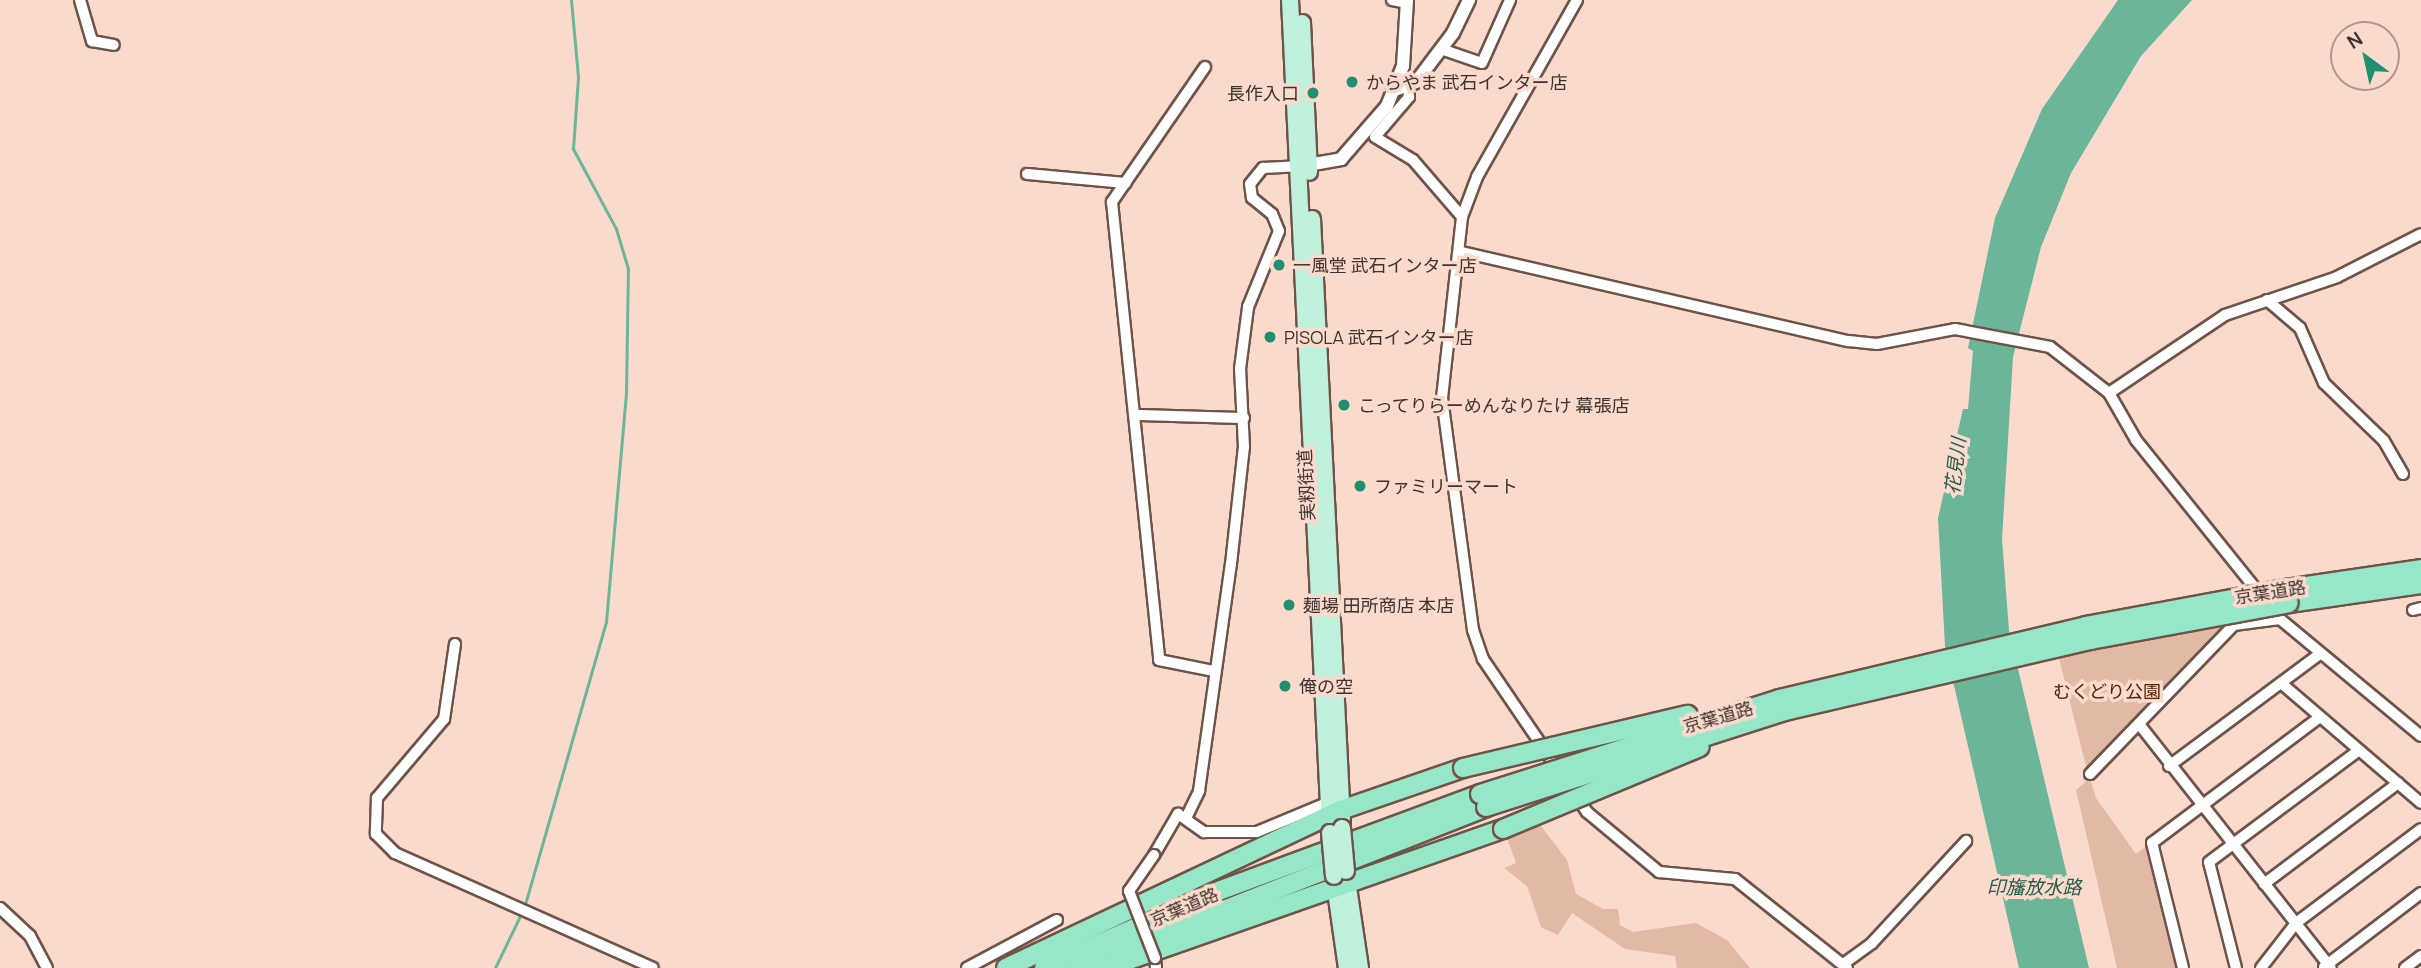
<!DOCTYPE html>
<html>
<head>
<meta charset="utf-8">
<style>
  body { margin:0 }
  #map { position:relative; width:2421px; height:968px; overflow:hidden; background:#f9dacc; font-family:Manrope,"Noto Sans JP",sans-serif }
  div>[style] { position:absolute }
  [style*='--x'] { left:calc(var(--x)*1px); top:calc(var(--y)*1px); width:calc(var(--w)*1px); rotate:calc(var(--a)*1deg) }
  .green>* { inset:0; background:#e2b9a5 }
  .water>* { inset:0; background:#6bb599 }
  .stream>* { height:2.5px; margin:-1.25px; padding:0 1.25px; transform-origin:1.25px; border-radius:1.25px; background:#6bb599 }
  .roads { filter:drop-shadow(2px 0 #6e5448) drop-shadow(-2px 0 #6e5448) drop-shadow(0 2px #6e5448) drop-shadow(0 -2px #6e5448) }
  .minor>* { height:10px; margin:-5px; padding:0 5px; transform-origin:5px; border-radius:5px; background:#fff }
  .tertiary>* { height:12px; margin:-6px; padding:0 6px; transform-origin:6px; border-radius:6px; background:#fff }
  .primary>* { height:16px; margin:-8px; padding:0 8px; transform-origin:8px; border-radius:8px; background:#bff1dd }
  .motorway>* { height:18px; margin:-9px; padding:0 9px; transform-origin:9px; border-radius:9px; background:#95e7c7 }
  .bridges { filter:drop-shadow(2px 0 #6e5448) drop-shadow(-2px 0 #6e5448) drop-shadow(0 2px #6e5448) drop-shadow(0 -2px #6e5448) }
  .minor-bridge>* { height:10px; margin:-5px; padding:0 5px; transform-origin:5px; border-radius:5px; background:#fff }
  .primary-bridge>* { height:16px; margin:-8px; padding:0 8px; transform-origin:8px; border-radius:8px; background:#bff1dd }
  .motorway-bridge>* { height:18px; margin:-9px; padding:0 9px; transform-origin:9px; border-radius:9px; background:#95e7c7 }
  .dots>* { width:19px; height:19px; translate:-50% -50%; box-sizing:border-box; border:4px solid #f9dacc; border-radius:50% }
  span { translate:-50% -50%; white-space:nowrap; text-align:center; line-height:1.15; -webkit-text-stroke:7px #f9dacc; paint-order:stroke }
  .poi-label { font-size:18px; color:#3f332e }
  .left { translate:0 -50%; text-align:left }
  .right { translate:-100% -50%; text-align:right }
  .street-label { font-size:18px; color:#3f332e }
  .park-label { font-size:18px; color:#592100 }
  .water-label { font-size:19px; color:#235d4a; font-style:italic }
  .north { position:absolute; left:2330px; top:21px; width:70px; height:70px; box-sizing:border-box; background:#f9dacc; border:2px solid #af978d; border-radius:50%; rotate:327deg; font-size:19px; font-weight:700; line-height:28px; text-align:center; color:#3f332e }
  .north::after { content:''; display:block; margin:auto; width:24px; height:32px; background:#218e6d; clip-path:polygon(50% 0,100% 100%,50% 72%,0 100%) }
</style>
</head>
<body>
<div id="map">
  <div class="green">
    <div style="clip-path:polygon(2232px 622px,2087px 770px,2059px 658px)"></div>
    <div style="clip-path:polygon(2090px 778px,2096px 798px,2136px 854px,2148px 845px,2177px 968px,2117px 968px,2076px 790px)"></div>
    <div style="clip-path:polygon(1541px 826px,1567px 860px,1576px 894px,1603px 909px,1618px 909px,1620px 925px,1633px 932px,1696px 923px,1727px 940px,1750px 968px,1677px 968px,1675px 956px,1625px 949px,1572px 913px,1558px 935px,1541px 927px,1527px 886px,1504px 868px,1516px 863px,1506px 835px)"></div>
  </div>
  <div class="water">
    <div style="clip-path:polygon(2118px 0,2192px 0,2141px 56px,2071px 173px,2041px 247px,2013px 357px,2002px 539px,2009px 631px,2089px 968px,2019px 968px,1945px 646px,1938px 518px,1963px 409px,1968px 409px,1973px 351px,1968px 348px,1995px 218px,2042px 109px)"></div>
  </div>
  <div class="stream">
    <div style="--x:524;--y:908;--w:298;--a:-74"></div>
    <div style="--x:606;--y:622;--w:230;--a:-85"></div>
    <div style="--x:626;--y:393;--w:124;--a:-89.1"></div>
    <div style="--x:628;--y:269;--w:42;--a:-106.7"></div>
    <div style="--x:616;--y:229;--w:91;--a:-118.3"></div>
    <div style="--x:573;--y:149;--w:72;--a:-86"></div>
    <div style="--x:578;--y:77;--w:77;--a:-95.2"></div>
    <div style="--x:495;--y:968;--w:60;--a:-64.3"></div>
  </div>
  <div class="roads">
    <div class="minor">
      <div style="--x:80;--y:0;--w:43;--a:73.7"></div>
      <div style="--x:92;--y:41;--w:22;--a:10"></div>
      <div style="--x:1392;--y:0;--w:15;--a:11"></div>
      <div style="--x:1577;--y:0;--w:203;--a:119.5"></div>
      <div style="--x:1477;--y:177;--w:43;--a:110.6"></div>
      <div style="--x:1462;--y:217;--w:182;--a:96.3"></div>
      <div style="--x:1442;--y:398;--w:234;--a:82.4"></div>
      <div style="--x:1473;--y:630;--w:31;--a:71"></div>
      <div style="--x:1483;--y:659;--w:185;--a:55.8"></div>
      <div style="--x:1587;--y:812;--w:94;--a:39.8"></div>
      <div style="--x:1659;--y:872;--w:76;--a:5.3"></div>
      <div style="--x:1735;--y:879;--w:143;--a:38.5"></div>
      <div style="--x:1441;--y:49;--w:43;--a:18.9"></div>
      <div style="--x:1482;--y:63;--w:69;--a:-66"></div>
      <div style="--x:1205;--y:67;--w:164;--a:124.6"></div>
      <div style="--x:1112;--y:202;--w:460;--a:84.1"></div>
      <div style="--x:1159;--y:660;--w:55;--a:11.5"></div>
      <div style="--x:1408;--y:87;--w:10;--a:84"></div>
      <div style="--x:1409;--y:97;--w:52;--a:130.4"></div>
      <div style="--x:1375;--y:137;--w:44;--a:31.2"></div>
      <div style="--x:1413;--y:160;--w:75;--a:49.3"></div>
      <div style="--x:1027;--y:174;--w:99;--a:5.2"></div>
      <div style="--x:1462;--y:252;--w:397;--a:13"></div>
      <div style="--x:1849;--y:341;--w:28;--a:6"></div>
      <div style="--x:1877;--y:344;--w:79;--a:-10.9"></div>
      <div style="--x:1955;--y:329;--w:97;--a:10.7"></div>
      <div style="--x:2050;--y:347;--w:75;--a:37.9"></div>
      <div style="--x:2109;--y:393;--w:54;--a:60.1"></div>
      <div style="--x:2136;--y:440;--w:230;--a:51.2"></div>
      <div style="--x:2280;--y:619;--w:183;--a:39.7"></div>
      <div style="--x:2267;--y:300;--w:43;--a:40.3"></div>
      <div style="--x:2300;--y:328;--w:60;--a:66.4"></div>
      <div style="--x:2324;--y:383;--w:83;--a:44"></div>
      <div style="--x:2384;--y:441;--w:38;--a:60"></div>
      <div style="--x:2109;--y:393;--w:140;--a:-33.9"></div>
      <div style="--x:2225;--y:315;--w:118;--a:-18.7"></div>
      <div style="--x:2337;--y:277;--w:94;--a:-27.1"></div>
      <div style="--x:1136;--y:415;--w:108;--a:1.6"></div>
      <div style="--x:2413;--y:610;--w:8;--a:-14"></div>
      <div style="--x:455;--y:644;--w:76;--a:98.3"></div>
      <div style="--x:444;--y:719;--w:104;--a:130.3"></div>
      <div style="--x:377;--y:798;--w:36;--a:92"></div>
      <div style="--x:376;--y:834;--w:27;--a:45"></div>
      <div style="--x:395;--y:853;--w:282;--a:24"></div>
      <div style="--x:2281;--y:683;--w:184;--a:40.6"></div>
      <div style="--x:2139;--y:724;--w:310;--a:51.8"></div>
      <div style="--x:2169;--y:766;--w:189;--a:-36.6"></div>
      <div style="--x:2090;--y:774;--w:207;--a:-46"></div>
      <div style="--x:2234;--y:625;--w:46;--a:-7.4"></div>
      <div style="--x:1187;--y:816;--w:28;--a:-64"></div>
      <div style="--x:1199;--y:791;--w:229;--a:-82"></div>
      <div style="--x:1231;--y:564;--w:118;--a:-83.7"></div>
      <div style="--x:1244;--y:447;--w:78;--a:-92.9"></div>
      <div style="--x:1240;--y:369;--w:63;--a:-82.6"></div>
      <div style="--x:1248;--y:307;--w:82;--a:-67.8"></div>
      <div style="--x:1279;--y:231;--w:18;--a:-112"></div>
      <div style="--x:1272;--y:214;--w:26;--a:-141"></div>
      <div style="--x:1252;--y:198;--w:14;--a:-98"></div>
      <div style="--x:1250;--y:184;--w:21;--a:-51"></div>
      <div style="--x:1263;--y:168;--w:35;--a:-3"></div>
      <div style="--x:1154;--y:855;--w:48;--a:-59.7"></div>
      <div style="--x:1178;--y:814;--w:32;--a:35"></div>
      <div style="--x:1204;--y:832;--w:53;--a:0"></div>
      <div style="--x:1257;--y:832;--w:78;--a:-22.6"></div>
      <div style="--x:2264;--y:884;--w:168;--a:-37"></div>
      <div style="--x:0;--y:908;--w:41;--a:43"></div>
      <div style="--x:30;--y:936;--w:36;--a:62"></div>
      <div style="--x:1155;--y:958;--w:10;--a:84"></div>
      <div style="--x:1846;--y:962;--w:32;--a:-36"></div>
      <div style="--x:1872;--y:943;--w:139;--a:-47.3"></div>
      <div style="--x:2324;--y:967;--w:122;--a:-37.3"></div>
      <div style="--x:967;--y:968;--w:102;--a:-28.1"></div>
      <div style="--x:2183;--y:968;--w:129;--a:-103.9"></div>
      <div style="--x:2152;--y:843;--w:210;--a:-36.9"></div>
      <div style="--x:2236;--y:968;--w:109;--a:-104.3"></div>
      <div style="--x:2209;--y:862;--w:187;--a:-36.7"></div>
      <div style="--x:2261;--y:968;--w:57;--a:-52.1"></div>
      <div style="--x:2296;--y:923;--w:156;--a:-36.9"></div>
      <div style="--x:2405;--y:968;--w:20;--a:-37"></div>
    </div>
    <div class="tertiary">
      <div style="--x:1395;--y:90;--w:22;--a:-21"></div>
      <div style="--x:1416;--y:82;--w:61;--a:-52.9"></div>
      <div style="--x:1453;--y:33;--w:37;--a:-64"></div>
      <div style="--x:1302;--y:166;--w:40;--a:-10"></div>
      <div style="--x:1341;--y:159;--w:70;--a:-49"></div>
      <div style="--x:1387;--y:106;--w:43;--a:-68.2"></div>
      <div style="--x:1403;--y:66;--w:66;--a:-86.5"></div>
    </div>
    <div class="primary">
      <div style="--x:1290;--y:0;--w:827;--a:87.23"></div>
      <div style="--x:1302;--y:23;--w:149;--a:87.3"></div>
      <div style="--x:1312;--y:219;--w:604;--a:87.15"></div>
      <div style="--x:1346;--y:874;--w:95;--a:81.5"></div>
      <div style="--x:1334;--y:877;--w:92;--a:81.9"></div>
    </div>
    <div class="motorway">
      <div style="--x:2286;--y:589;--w:136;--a:-8.4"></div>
      <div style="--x:2289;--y:603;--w:133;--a:-8.2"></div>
      <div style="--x:1006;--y:968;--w:370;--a:-25.3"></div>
      <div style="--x:1341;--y:810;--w:129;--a:-19"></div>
      <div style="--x:1044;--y:968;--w:193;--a:-23.8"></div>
      <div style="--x:1221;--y:890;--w:276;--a:-20.3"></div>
      <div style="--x:1076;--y:968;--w:440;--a:-21.4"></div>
      <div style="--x:1106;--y:968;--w:421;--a:-19.3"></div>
    </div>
  </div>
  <div class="bridges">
    <div class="minor-bridge">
      <div style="--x:1154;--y:855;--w:44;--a:124.8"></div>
      <div style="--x:1129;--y:891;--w:72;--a:68.8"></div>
    </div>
    <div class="primary-bridge">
      <div style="--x:1342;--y:828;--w:43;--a:84.7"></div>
      <div style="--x:1330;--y:833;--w:43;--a:84.7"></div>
    </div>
    <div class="motorway-bridge">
      <div style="--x:1463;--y:768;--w:231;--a:-13.3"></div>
      <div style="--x:1480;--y:794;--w:315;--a:-17.6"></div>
      <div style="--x:1780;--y:699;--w:315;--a:-13.4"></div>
      <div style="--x:2086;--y:626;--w:203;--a:-10.5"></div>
      <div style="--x:1486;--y:807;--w:314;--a:-17.8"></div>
      <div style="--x:1785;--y:711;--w:313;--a:-13.1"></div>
      <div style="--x:2090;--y:640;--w:202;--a:-10.5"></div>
      <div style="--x:1503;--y:829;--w:213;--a:-22.6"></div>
    </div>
  </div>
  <div class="dots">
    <div style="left:1352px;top:82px;background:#218e6d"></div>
    <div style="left:1313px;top:93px;background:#218e6d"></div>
    <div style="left:1279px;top:265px;background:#218e6d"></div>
    <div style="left:1270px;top:337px;background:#218e6d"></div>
    <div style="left:1344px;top:405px;background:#218e6d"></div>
    <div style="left:1360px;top:486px;background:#218e6d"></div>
    <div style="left:1289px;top:605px;background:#218e6d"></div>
    <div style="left:1285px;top:686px;background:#218e6d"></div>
  </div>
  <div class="poi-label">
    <span class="left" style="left:1366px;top:82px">からやま 武石インター店</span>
    <span class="right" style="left:1299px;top:93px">長作入口</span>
    <span class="left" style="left:1293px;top:265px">一風堂 武石インター店</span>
    <span class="left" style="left:1284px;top:337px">PISOLA 武石インター店</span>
    <span class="left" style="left:1358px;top:405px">こってりらーめんなりたけ 幕張店</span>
    <span class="left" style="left:1374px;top:486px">ファミリーマート</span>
    <span class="left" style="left:1303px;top:605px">麺場 田所商店 本店</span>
    <span class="left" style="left:1299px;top:686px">俺の空</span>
  </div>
  <div class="street-label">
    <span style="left:1306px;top:485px;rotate:-93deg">実籾街道</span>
    <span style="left:2270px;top:592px;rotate:-9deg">京葉道路</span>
    <span style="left:1718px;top:717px;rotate:-16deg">京葉道路</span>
    <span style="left:1184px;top:907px;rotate:-23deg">京葉道路</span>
  </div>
  <div class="park-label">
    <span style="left:2107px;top:691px">むくどり公園</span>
  </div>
  <div class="water-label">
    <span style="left:1956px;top:466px;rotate:-83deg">花見川</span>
    <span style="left:2034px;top:888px">印旛放水路</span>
  </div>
  <div class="north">N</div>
</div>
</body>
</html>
